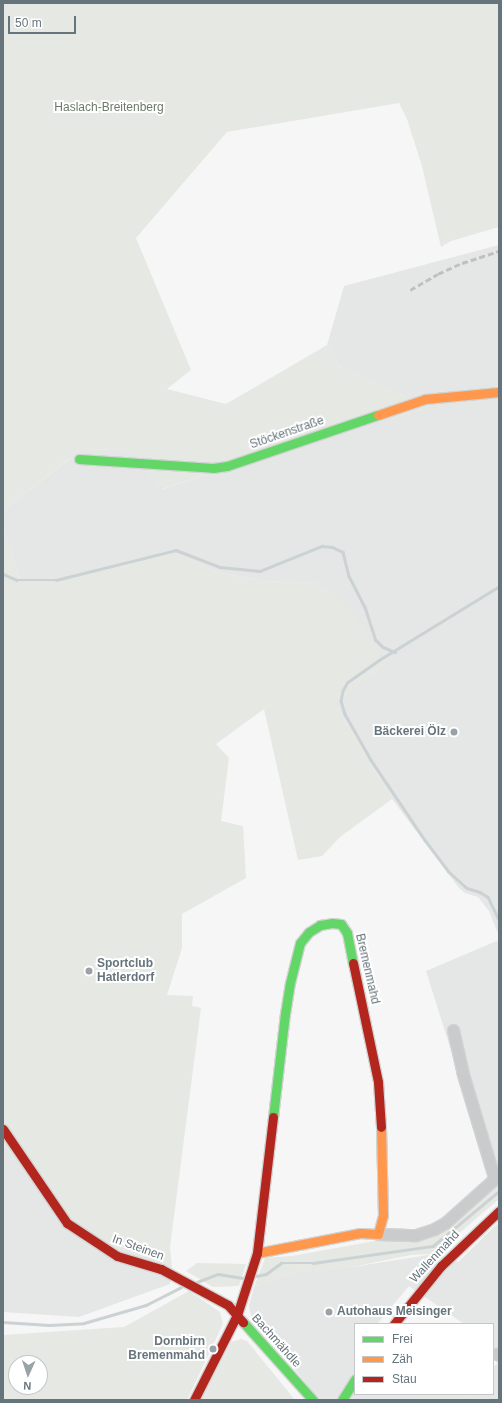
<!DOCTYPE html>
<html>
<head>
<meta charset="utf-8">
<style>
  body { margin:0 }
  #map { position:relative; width:502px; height:1403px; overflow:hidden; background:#f6f6f6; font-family:Arial,sans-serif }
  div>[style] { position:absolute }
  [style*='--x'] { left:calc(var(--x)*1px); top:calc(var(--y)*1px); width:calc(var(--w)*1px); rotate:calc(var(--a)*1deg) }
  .built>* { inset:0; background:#e5e6e6 }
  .green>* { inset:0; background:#e5e8e3 }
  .stream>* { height:2.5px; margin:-1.25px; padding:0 1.25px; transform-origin:1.25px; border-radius:1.25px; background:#cbd2d4 }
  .roads { filter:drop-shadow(1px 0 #d2d3d3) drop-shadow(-1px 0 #d2d3d3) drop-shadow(0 1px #d2d3d3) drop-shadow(0 -1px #d2d3d3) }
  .street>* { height:11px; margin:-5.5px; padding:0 5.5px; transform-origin:5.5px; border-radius:5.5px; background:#c9cbcc }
  .fast>* { height:9px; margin:-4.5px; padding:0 4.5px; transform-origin:4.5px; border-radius:4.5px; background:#63d668 }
  .slow>* { height:9px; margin:-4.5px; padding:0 4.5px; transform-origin:4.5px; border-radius:4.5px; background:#ff974d }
  .jam>* { height:9px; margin:-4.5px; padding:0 4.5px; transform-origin:4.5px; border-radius:4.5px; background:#b3261e }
  .rail>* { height:2.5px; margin-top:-1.25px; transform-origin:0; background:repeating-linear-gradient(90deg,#c0c0c1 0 6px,transparent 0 9px) }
  .dots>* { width:11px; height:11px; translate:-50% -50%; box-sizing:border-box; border:2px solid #fff; border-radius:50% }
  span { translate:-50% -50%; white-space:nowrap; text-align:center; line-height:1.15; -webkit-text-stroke:4px #fff; paint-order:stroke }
  .park-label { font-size:12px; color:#6c7a68 }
  .street-label { font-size:12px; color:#66747c }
  .poi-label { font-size:12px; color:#66747c; font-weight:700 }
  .right { translate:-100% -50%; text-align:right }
  .left { translate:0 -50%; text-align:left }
  .frame { position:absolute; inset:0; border:4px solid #66747c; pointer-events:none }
  .legend { position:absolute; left:354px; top:1323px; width:140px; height:72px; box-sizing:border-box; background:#fff; border:1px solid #c2c7cb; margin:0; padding:5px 7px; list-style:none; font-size:12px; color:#66747c }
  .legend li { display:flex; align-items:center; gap:8px; height:20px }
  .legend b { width:20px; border:1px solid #c2c7cb }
  .north { position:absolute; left:8px; top:1355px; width:40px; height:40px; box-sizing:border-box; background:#fff; border:1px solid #c2c7cb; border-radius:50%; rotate:183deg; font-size:11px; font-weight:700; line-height:16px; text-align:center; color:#66747c }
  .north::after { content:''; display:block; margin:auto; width:14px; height:18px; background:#98a2a7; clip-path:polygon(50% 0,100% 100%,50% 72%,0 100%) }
  .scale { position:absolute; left:8px; top:16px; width:68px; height:18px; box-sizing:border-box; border:2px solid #66747c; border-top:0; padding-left:5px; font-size:12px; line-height:14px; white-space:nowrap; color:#66747c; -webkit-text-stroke:3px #fff; paint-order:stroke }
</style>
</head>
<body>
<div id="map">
  <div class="built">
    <div style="clip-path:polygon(499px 245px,499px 936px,489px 911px,478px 897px,465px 893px,459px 888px,392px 799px,335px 704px,318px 583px,262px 581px,217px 572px,175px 553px,56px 582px,21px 582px,3px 525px,3px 511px,81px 450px,125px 449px,163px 489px,345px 430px,431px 408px,339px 366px,327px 345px,344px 286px)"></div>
    <div style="clip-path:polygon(499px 940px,499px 1180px,493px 1184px,426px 971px)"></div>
    <div style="clip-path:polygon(3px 1143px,172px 1269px,170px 1284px,79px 1317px,3px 1312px)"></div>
    <div style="clip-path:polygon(497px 1224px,499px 1226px,499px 1354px,493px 1348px,493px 1324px,464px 1324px,409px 1286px,377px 1324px,355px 1324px,355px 1394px,429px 1394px,424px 1400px,320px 1400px,251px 1316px,249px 1305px,254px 1287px,300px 1271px,352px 1267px,435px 1254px,458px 1262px)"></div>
    <div style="clip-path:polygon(499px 1361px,499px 1400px,467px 1400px,472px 1394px,493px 1394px,493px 1368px)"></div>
  </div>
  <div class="green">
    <div style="clip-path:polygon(3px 3px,499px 3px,499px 227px,451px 241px,441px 247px,422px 166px,407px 119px,399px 103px,227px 132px,136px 238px,191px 370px,167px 389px,226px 404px,327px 345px,339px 366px,432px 408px,345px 430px,162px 489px,125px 449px,86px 450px,69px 459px,3px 511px)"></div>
    <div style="clip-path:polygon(3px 525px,21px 582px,56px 582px,175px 553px,217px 572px,262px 581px,319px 583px,351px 609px,387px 665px,335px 704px,392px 799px,340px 837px,322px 856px,298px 860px,264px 709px,216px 744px,229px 758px,221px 821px,243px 826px,246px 878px,182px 914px,182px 948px,167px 995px,193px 996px,192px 1006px,201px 1008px,170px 1247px,172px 1269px,116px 1252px,75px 1227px,3px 1143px)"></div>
    <div style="clip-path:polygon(499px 1180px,499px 1199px,435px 1254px,411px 1255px,352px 1267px,300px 1271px,254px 1287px,265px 1258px,292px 1256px,380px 1240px,416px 1240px,442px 1229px)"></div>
    <div style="clip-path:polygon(197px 1263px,246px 1264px,239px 1286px,213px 1287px,186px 1271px)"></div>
    <div style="clip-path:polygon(evenodd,189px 1291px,220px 1312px,223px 1324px,187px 1400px,3px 1400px,3px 1335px,124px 1327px,189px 1291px,16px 1363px,40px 1363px,40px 1387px,16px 1387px,16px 1363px)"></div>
    <div style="clip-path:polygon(241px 1339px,247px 1341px,295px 1400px,201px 1400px,231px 1342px)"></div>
    <div style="clip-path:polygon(429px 1394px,472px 1394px,467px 1400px,424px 1400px)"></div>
  </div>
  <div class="stream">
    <div style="--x:3;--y:574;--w:15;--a:23"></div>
    <div style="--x:17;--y:580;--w:39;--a:0"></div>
    <div style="--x:56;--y:580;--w:124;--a:-14"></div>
    <div style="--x:176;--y:550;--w:47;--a:21.1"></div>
    <div style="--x:220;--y:567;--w:40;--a:5.7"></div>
    <div style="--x:260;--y:571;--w:67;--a:-22"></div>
    <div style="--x:322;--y:546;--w:10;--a:6"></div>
    <div style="--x:332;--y:547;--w:12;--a:24"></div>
    <div style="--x:343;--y:552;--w:25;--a:76"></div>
    <div style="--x:349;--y:576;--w:35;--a:63"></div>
    <div style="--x:365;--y:607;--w:35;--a:72"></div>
    <div style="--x:376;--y:640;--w:10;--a:45"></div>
    <div style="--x:383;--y:647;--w:13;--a:23"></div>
    <div style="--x:499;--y:587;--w:140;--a:148.5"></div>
    <div style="--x:380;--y:660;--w:39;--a:145"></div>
    <div style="--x:348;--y:682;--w:10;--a:119"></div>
    <div style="--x:343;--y:691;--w:10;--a:101"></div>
    <div style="--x:341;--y:701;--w:14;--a:73"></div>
    <div style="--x:345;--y:714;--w:53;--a:60.5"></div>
    <div style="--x:371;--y:760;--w:97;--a:56"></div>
    <div style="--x:425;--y:840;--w:39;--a:53"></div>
    <div style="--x:448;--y:871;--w:25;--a:42"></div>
    <div style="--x:467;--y:888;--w:14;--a:17"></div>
    <div style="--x:480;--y:892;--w:9;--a:32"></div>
    <div style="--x:488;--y:897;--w:25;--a:64"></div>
    <div style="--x:256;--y:1276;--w:10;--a:-11"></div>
    <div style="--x:266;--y:1274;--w:19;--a:-36"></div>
    <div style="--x:281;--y:1263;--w:32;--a:0"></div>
    <div style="--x:313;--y:1263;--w:121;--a:-8.1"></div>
    <div style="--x:433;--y:1246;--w:86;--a:-39.8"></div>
    <div style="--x:197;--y:1282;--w:22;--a:-21"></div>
    <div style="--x:218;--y:1274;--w:25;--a:9"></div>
    <div style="--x:3;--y:1322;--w:46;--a:3.7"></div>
    <div style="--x:49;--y:1325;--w:35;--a:-3"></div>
    <div style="--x:84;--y:1323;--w:65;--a:-16.2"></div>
    <div style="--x:146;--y:1305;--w:39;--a:-27"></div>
  </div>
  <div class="roads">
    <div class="street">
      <div style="--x:378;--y:1234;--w:38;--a:2"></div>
      <div style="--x:416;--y:1235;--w:19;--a:-18"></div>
      <div style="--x:434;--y:1229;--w:13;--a:-29"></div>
      <div style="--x:445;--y:1223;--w:63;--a:-41.8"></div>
      <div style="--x:492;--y:1181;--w:4;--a:-63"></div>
      <div style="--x:494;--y:1177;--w:108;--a:-106.8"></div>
      <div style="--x:463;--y:1074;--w:45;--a:-102.8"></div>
      <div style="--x:497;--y:1354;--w:2;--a:27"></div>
    </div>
    <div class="fast">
      <div style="--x:79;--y:459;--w:134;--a:3.8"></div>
      <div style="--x:213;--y:468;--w:14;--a:-8"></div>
      <div style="--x:227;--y:466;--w:159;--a:-18.7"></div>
      <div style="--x:273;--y:1117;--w:104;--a:-83.4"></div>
      <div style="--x:285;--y:1014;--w:31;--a:-81"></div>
      <div style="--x:290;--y:983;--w:41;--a:-76"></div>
      <div style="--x:300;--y:943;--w:14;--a:-51"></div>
      <div style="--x:309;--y:932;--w:13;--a:-32"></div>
      <div style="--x:320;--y:925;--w:12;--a:-9"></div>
      <div style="--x:332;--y:923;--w:9;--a:6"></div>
      <div style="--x:341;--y:924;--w:11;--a:56"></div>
      <div style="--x:347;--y:933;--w:31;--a:79"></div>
      <div style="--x:243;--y:1322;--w:105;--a:48.1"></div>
      <div style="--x:342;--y:1400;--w:25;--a:-58"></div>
    </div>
    <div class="slow">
      <div style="--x:378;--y:415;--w:50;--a:-18.8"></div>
      <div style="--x:425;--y:399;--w:74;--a:-5.4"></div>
      <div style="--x:257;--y:1253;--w:105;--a:-11"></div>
      <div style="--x:360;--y:1233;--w:18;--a:3"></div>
      <div style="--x:378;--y:1234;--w:20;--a:-75"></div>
      <div style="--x:383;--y:1215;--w:88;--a:-91.3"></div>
    </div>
    <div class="jam">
      <div style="--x:353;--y:963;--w:122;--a:78.1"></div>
      <div style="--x:378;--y:1082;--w:45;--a:86.2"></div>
      <div style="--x:3;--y:1129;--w:114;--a:55.8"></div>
      <div style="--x:67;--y:1223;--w:60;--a:33.4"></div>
      <div style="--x:117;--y:1256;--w:46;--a:16.5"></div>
      <div style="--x:161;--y:1269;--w:76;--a:28.2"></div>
      <div style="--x:228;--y:1305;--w:23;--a:49"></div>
      <div style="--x:394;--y:1324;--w:75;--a:-51"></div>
      <div style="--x:441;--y:1266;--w:80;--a:-43.5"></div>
      <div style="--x:194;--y:1400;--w:95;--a:-63.2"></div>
      <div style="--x:237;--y:1315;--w:65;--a:-72.1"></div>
      <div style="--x:257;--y:1253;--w:137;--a:-83.3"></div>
    </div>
  </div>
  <div class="rail">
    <div style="--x:410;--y:290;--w:32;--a:-30"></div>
    <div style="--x:438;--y:274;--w:26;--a:-25"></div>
    <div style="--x:462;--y:263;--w:39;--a:-18"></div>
  </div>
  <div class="dots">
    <div style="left:454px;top:732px;background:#98a2a7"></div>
    <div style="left:89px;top:971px;background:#98a2a7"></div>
    <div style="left:329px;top:1312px;background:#98a2a7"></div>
    <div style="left:213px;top:1349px;background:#98a2a7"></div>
  </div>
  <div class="park-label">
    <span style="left:109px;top:108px">Haslach-Breitenberg</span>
  </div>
  <div class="street-label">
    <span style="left:287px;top:433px;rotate:-19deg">Stöckenstraße</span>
    <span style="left:367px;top:969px;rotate:77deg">Bremenmahd</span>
    <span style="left:138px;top:1248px;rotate:20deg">In Steinen</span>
    <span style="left:435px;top:1257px;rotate:-47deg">Wallenmahd</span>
    <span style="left:276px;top:1341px;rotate:48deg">Bachmähdle</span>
  </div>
  <div class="poi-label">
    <span class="right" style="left:446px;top:732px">Bäckerei Ölz</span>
    <span class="left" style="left:97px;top:971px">Sportclub<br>Hatlerdorf</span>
    <span class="left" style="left:337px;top:1312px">Autohaus Meisinger</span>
    <span class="right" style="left:205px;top:1349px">Dornbirn<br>Bremenmahd</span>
  </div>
  <div class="frame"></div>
  <ul class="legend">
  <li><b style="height:5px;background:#63d668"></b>Frei</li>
  <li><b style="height:5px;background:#ff974d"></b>Zäh</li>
  <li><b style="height:5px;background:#b3261e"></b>Stau</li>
  </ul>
  <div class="north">N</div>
  <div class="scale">50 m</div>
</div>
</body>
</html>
